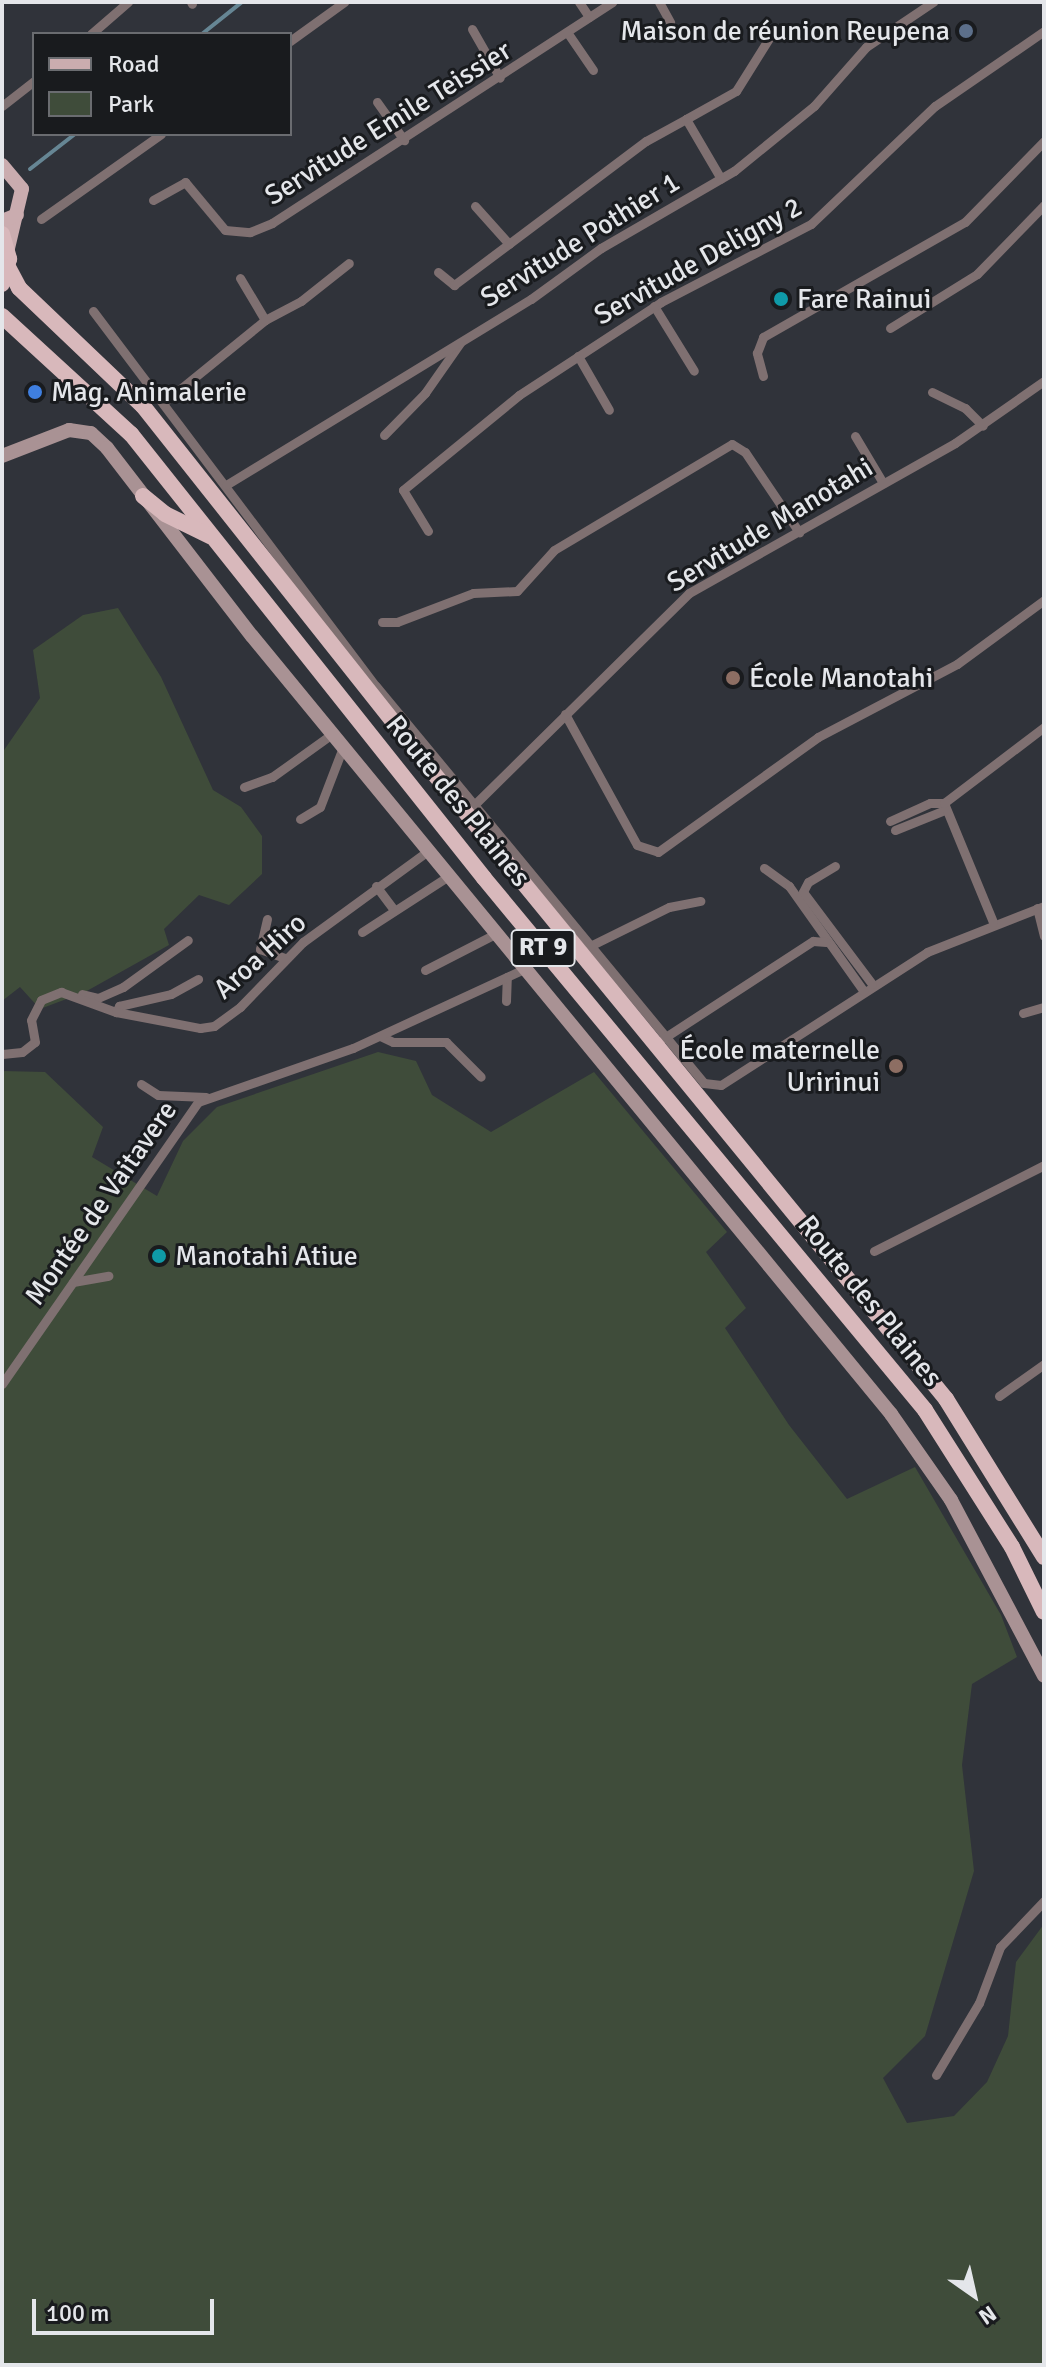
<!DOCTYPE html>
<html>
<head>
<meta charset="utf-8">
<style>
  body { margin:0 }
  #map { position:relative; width:1046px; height:2367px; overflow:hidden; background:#30333a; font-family:Signika,sans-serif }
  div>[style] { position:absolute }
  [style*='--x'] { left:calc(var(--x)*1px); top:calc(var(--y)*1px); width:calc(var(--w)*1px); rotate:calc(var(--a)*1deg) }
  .green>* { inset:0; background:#3f4c3a }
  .stream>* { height:4px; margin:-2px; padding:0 2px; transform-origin:2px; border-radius:2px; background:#668694 }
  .minor>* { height:9px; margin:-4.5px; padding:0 4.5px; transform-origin:4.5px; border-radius:4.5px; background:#7f7071 }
  .secondary>* { height:14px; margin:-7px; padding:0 7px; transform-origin:7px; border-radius:7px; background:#a99294 }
  .primary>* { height:14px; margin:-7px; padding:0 7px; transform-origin:7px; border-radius:7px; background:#caacaf }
  .trunk>* { height:16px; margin:-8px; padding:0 8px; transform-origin:8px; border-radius:8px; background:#d8b8bb }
  .dots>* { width:22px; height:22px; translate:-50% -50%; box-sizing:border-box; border:4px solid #191b1e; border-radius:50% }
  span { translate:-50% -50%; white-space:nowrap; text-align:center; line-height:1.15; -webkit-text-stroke:6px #191b1e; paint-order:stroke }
  .shield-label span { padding:2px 6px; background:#191b1e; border:2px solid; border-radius:6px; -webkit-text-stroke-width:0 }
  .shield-label { font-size:26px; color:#e4e6ea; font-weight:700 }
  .poi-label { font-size:28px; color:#e4e6ea }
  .right { translate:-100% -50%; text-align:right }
  .left { translate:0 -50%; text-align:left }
  .street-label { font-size:28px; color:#e4e6ea }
  .frame { position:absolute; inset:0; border:4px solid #e4e6ea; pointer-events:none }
  .legend { position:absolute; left:32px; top:32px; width:260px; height:104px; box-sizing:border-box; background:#191b1e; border:2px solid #6a6c70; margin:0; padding:10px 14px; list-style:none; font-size:24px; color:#e4e6ea }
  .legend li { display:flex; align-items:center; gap:16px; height:40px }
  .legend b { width:40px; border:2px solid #6a6c70 }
  .north { position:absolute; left:934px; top:2255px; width:80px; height:80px; -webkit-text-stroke:6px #191b1e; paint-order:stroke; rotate:146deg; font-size:22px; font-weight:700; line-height:32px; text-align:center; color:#e4e6ea }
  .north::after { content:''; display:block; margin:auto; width:28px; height:36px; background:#e4e6ea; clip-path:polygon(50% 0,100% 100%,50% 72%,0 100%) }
  .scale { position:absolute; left:32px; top:2299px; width:182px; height:36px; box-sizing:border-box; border:4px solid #e4e6ea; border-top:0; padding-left:10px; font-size:24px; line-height:28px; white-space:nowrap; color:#e4e6ea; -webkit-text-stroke:6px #191b1e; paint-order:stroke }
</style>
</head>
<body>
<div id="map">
  <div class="green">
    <div style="clip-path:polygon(118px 608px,161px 677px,213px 790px,241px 807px,262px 836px,262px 874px,229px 905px,199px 895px,164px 929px,169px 945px,85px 992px,40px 1009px,20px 987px,2px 1001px,2px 753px,40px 698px,33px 650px,83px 615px)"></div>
    <div style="clip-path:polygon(378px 1052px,416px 1061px,432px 1095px,491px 1132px,594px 1072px,727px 1232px,706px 1252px,746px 1308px,725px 1328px,789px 1425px,847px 1499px,915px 1467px,1001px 1615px,1017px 1657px,972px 1684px,962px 1765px,974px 1871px,925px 2036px,883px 2078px,907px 2123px,954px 2116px,987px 2082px,1008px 2036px,1016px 1962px,1044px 1924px,1044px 2365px,2px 2365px,2px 1071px,45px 1072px,103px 1127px,92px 1157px,157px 1196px,183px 1141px,217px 1107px)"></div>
  </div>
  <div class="stream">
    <div style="--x:202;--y:34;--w:51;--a:-38.7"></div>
    <div style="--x:30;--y:169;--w:57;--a:-37.9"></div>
  </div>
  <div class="minor">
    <div style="--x:191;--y:2;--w:2;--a:63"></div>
    <div style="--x:579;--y:2;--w:18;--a:56"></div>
    <div style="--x:659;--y:2;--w:23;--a:61"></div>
    <div style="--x:472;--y:29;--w:56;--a:60.3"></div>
    <div style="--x:567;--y:32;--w:46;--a:55.6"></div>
    <div style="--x:91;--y:34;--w:49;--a:-40.9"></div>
    <div style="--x:290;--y:41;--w:67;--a:-35.8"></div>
    <div style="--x:377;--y:102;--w:47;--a:54.6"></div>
    <div style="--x:2;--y:106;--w:41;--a:-38"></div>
    <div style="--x:686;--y:119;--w:57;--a:-29.2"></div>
    <div style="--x:736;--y:91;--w:66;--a:-58"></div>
    <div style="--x:153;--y:200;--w:37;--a:-29"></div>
    <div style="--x:185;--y:182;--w:62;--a:50.2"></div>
    <div style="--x:225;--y:230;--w:25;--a:5"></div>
    <div style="--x:250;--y:232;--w:24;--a:-22"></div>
    <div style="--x:272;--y:223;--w:406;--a:-33"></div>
    <div style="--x:475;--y:206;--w:51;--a:48.2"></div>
    <div style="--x:41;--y:219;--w:147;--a:-35.3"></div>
    <div style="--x:438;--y:272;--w:21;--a:39"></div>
    <div style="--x:454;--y:285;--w:240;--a:-36.9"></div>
    <div style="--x:646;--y:141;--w:46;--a:-28.8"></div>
    <div style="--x:686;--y:119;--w:69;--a:59.7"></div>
    <div style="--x:240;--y:278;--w:49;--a:59.2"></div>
    <div style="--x:654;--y:306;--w:76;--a:58.4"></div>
    <div style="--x:93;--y:311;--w:470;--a:53"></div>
    <div style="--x:376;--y:686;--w:515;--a:50.44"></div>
    <div style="--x:704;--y:1083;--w:17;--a:7"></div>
    <div style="--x:721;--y:1085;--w:245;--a:-32.8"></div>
    <div style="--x:927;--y:952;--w:126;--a:-21.5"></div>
    <div style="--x:890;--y:328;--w:102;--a:-31.8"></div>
    <div style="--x:977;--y:274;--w:96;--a:-45.8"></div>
    <div style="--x:578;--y:356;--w:62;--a:60.1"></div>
    <div style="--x:763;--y:376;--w:24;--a:-105"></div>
    <div style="--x:757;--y:353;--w:17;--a:-69"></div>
    <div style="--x:763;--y:337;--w:232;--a:-29.7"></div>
    <div style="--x:965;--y:222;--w:113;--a:-45.7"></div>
    <div style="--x:932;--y:392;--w:37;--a:26"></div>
    <div style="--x:965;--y:408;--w:25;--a:45"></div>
    <div style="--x:163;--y:403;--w:132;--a:-39.1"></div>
    <div style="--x:265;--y:320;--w:41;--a:-27.8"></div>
    <div style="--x:301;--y:301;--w:61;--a:-38.4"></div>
    <div style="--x:384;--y:435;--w:59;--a:-45.7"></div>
    <div style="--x:425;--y:393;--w:61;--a:-55"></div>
    <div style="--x:855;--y:436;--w:55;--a:59.2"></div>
    <div style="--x:226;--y:485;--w:357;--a:-31.4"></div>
    <div style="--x:531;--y:299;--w:87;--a:-36.1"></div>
    <div style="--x:601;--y:248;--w:154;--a:-30.1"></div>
    <div style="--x:734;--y:171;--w:103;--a:-39.1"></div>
    <div style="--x:814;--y:106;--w:79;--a:-48.6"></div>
    <div style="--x:866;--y:47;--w:81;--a:-33.9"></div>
    <div style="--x:428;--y:531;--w:48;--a:-121.4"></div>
    <div style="--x:403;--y:490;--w:150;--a:-39.3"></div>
    <div style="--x:519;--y:395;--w:170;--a:-33.2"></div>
    <div style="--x:661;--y:302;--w:169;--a:-27.5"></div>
    <div style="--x:811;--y:224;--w:171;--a:-43.6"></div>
    <div style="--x:935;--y:106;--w:132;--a:-34.5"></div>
    <div style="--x:382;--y:622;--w:15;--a:0"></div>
    <div style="--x:397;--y:622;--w:81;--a:-20.9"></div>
    <div style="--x:473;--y:593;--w:44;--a:-2.6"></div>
    <div style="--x:517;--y:591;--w:55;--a:-47.9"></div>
    <div style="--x:554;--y:550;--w:207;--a:-30.8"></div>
    <div style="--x:732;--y:444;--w:15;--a:32"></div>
    <div style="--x:745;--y:452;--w:97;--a:56"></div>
    <div style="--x:565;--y:714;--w:149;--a:61.2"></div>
    <div style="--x:637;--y:845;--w:22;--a:18"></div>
    <div style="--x:658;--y:852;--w:197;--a:-35.7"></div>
    <div style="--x:818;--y:737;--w:157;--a:-27.7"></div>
    <div style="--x:957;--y:664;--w:108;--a:-36.3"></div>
    <div style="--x:244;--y:787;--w:30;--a:-20"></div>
    <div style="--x:272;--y:777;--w:74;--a:-35.6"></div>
    <div style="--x:474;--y:805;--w:302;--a:-44.6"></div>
    <div style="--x:689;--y:593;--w:305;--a:-29.4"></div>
    <div style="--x:955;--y:443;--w:108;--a:-34.9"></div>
    <div style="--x:300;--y:819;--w:23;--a:-31"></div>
    <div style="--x:320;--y:807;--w:64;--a:-69"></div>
    <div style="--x:890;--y:821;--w:44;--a:-24.2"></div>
    <div style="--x:930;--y:803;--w:14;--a:0"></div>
    <div style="--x:895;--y:830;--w:54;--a:-21.8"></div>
    <div style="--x:835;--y:866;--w:31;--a:149"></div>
    <div style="--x:808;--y:882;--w:11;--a:117"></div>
    <div style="--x:803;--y:892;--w:115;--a:53.1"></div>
    <div style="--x:764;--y:868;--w:31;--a:36"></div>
    <div style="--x:789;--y:886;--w:128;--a:54.6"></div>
    <div style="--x:376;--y:886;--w:30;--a:53"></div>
    <div style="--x:1037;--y:908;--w:29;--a:76"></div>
    <div style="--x:267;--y:919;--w:31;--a:103"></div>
    <div style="--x:260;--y:949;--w:27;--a:20"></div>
    <div style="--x:993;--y:922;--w:129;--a:-112.4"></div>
    <div style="--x:944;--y:803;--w:126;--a:-37.2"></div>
    <div style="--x:362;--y:932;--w:105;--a:-32.9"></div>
    <div style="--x:590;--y:946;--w:88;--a:-26.3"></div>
    <div style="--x:669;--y:907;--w:32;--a:-11"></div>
    <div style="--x:425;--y:970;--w:81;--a:-27.2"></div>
    <div style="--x:82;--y:994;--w:16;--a:14"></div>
    <div style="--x:98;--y:998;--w:27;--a:-24"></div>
    <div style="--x:123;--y:987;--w:80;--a:-35.9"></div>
    <div style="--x:506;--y:1001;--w:24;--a:-88"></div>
    <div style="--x:116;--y:1012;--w:7;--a:-63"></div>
    <div style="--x:119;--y:1006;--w:53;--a:-13"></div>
    <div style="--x:171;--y:994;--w:31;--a:-29"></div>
    <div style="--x:1023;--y:1013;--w:22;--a:-16"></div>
    <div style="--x:380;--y:1036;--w:14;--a:25"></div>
    <div style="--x:393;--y:1042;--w:53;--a:0"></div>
    <div style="--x:446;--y:1042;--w:49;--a:45"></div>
    <div style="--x:664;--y:1038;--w:178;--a:-33.1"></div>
    <div style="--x:813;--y:941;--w:13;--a:4"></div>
    <div style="--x:2;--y:1054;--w:20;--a:-6"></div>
    <div style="--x:22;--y:1052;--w:16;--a:-38"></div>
    <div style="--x:35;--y:1042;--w:22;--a:-100"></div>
    <div style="--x:31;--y:1020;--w:22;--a:-63"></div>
    <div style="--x:41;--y:1000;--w:22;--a:-22"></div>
    <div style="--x:61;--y:992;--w:59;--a:20"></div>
    <div style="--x:116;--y:1012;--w:86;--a:10.8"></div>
    <div style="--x:200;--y:1028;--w:14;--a:-8"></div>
    <div style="--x:214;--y:1026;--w:32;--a:-36"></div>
    <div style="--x:240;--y:1007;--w:91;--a:-45.9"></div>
    <div style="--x:303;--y:942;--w:156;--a:-36.1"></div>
    <div style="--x:141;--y:1084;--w:20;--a:33"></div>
    <div style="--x:158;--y:1095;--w:48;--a:2.4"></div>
    <div style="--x:874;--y:1251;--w:191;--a:-26.8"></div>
    <div style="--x:73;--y:1282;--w:36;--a:-10"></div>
    <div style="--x:2;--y:1384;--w:343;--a:-55.2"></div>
    <div style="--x:198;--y:1102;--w:164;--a:-19.2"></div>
    <div style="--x:353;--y:1048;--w:191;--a:-24.8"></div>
    <div style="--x:999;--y:1396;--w:55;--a:-35.4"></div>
    <div style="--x:936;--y:2075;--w:84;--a:-59.2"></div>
    <div style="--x:979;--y:2003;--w:60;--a:-69.4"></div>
    <div style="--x:1000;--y:1947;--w:64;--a:-46.3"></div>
  </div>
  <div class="secondary">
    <div style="--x:2;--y:456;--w:72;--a:-21.2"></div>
    <div style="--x:69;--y:430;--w:22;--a:8"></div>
    <div style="--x:91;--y:433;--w:22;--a:43"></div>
    <div style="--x:107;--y:448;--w:237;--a:52.4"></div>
    <div style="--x:252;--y:636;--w:1007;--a:50.6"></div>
    <div style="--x:891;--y:1414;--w:105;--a:55.1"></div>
    <div style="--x:951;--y:1500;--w:199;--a:62.1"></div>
  </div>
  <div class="primary">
    <div style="--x:2;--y:165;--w:31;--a:50"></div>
    <div style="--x:22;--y:189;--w:61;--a:103.3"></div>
    <div style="--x:2;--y:221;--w:16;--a:-22"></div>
  </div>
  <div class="trunk">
    <div style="--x:2;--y:234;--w:26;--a:74"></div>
    <div style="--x:9;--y:259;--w:26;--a:106"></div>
    <div style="--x:8;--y:267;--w:24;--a:62"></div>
    <div style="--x:19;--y:288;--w:171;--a:43.6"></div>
    <div style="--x:143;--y:406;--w:464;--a:51.6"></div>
    <div style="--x:431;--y:770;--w:813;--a:50.69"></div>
    <div style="--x:946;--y:1399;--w:186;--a:58.2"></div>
    <div style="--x:2;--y:316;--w:175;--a:42.5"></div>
    <div style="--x:131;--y:434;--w:567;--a:51.51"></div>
    <div style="--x:484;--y:878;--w:691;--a:50.34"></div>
    <div style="--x:925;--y:1410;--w:162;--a:57.6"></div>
    <div style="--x:1012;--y:1547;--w:72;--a:63.8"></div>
    <div style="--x:143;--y:496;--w:28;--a:39"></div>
    <div style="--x:165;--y:514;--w:50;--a:26.1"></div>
  </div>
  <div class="dots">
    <div style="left:966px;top:31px;background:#5c6f8a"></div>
    <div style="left:781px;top:299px;background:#0f9aa8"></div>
    <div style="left:35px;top:392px;background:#3f7fe0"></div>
    <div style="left:733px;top:678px;background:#8d6e63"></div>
    <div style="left:896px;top:1066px;background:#8d6e63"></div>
    <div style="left:159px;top:1256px;background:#0f9aa8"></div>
  </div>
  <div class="shield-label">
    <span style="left:543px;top:948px">RT 9</span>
  </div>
  <div class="poi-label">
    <span class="right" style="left:950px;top:31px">Maison de réunion Reupena</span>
    <span class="left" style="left:797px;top:299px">Fare Rainui</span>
    <span class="left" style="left:51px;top:392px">Mag. Animalerie</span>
    <span class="left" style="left:749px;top:678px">École Manotahi</span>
    <span class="right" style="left:880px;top:1066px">École maternelle<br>Uririnui</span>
    <span class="left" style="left:175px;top:1256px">Manotahi Atiue</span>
  </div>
  <div class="street-label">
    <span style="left:388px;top:123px;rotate:-32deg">Servitude Emile Teissier</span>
    <span style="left:580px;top:240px;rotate:-32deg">Servitude Pothier 1</span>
    <span style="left:698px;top:261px;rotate:-29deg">Servitude Deligny 2</span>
    <span style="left:770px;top:525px;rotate:-31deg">Servitude Manotahi</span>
    <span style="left:458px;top:801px;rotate:51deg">Route des Plaines</span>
    <span style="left:260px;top:956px;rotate:-42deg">Aroa Hiro</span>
    <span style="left:101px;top:1203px;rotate:-55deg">Montée de Vaitavere</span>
    <span style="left:870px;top:1301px;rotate:51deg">Route des Plaines</span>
  </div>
  <div class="frame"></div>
  <ul class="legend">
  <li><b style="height:10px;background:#caacaf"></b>Road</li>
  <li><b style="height:22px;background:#3f4c3a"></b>Park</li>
  </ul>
  <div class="north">N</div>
  <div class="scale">100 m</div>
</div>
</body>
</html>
